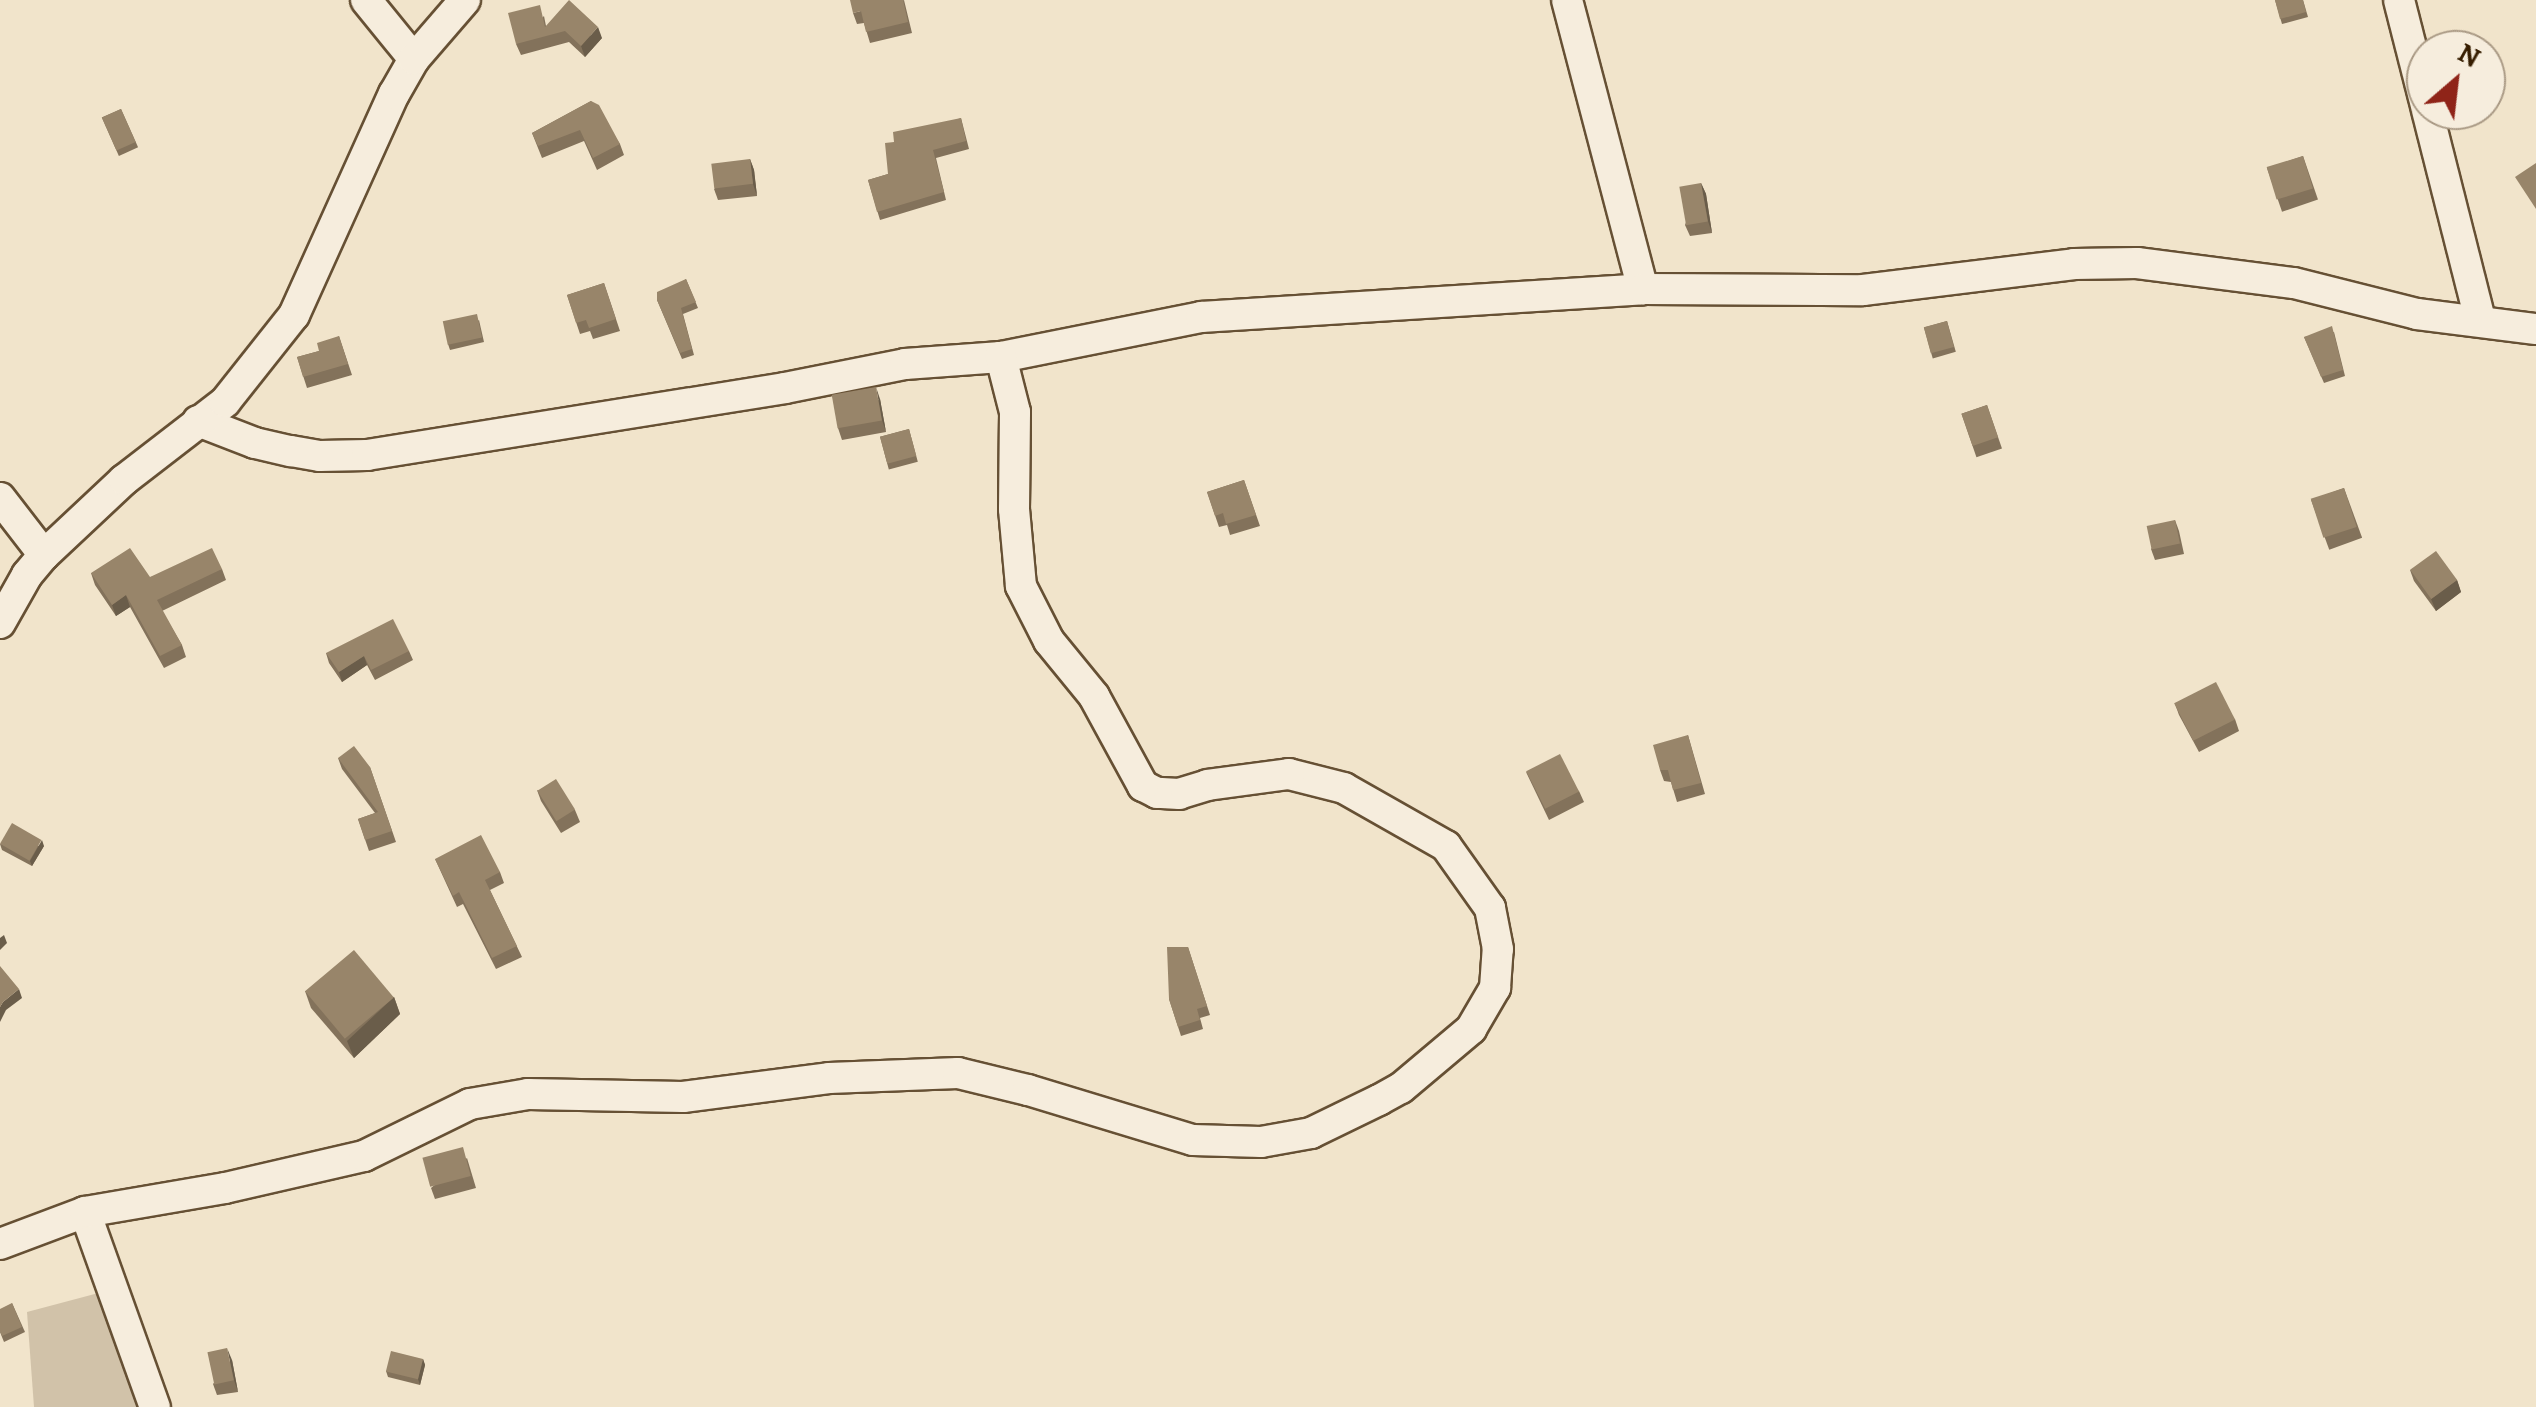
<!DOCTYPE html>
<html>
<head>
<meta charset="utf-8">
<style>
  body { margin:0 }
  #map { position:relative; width:2536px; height:1407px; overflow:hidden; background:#f1e4cb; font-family:Alegreya,serif }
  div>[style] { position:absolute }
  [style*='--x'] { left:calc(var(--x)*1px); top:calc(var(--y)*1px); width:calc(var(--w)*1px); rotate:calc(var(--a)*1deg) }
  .green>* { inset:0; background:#d1c2a9 }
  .roads { filter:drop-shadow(2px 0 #665034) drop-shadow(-2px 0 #665034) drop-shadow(0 2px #665034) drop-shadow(0 -2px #665034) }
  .street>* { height:30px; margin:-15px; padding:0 15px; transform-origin:15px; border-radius:15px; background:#f6eddd }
  .wall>* { inset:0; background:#83725b; transform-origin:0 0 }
  .shaded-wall>* { inset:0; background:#6a5d4a }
  .building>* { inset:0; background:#98856a; transform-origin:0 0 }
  span { translate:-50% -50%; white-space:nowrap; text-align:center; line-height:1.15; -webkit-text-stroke:8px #f6eddd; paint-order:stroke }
  .north { position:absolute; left:2406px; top:30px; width:100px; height:100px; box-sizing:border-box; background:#f6eddd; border:2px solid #aa9a85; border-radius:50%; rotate:28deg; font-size:28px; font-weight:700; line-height:40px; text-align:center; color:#371e01 }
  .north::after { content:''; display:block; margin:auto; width:35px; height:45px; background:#8f2418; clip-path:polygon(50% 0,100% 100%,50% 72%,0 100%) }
</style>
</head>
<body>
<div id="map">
  <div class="green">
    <div style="clip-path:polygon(106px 1291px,144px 1407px,34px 1407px,27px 1312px)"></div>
  </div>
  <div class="roads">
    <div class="street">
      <div style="--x:366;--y:0;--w:76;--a:50.9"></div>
      <div style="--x:1567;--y:0;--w:299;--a:75.3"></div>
      <div style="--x:2399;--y:0;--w:109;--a:75.7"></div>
      <div style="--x:2427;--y:110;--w:216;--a:75.8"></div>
      <div style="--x:198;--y:421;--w:61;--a:21.1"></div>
      <div style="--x:255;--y:443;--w:37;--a:13"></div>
      <div style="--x:291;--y:451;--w:29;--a:10"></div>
      <div style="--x:320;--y:456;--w:47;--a:-1.2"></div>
      <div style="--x:367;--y:455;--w:423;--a:-9.1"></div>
      <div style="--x:785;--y:388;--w:122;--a:-11.3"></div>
      <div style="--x:905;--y:364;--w:96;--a:-4.2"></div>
      <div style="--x:1001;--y:357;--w:204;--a:-11.3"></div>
      <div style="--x:1201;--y:317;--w:443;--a:-3.6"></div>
      <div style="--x:1643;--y:289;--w:220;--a:0.3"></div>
      <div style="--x:1863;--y:290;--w:213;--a:-7"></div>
      <div style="--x:2074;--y:264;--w:63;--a:-0.9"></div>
      <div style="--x:2137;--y:263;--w:158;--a:7.3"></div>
      <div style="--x:2294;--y:283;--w:127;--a:14.1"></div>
      <div style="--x:2417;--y:314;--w:120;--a:7.2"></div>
      <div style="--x:0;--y:498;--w:72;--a:52.3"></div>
      <div style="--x:0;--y:623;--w:55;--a:-60.6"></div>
      <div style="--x:27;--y:575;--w:26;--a:-50"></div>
      <div style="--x:44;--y:555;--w:110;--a:-43.2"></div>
      <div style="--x:124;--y:480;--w:128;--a:-37.7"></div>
      <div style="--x:225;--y:402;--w:111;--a:-51.6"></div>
      <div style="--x:294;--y:315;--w:243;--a:-65.7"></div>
      <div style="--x:394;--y:94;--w:40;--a:-60.3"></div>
      <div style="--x:414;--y:59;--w:78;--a:-49.2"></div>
      <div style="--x:85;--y:1212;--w:207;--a:70.3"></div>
      <div style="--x:0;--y:1244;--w:91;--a:-20.6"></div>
      <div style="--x:85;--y:1212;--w:142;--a:-9.7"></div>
      <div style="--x:225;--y:1188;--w:143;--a:-13"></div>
      <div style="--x:364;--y:1156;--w:118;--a:-26.1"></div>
      <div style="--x:470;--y:1104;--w:59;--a:-9.8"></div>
      <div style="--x:528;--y:1094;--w:155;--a:1.1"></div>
      <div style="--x:683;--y:1097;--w:147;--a:-7.4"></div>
      <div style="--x:829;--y:1078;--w:129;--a:-2.2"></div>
      <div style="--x:958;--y:1073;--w:72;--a:13.7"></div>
      <div style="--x:1028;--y:1090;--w:172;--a:16.9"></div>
      <div style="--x:1193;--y:1140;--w:68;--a:1.7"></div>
      <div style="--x:1261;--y:1142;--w:51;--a:-10.2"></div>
      <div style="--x:1311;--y:1133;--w:76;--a:-25.9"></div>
      <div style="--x:1379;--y:1100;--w:25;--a:-29"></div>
      <div style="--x:1401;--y:1088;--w:92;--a:-40.1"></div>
      <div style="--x:1471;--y:1029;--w:48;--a:-59.7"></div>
      <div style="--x:1495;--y:988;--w:39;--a:-86"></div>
      <div style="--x:1498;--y:949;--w:42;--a:-101"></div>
      <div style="--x:1490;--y:908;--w:76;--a:-125.4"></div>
      <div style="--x:1446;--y:846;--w:117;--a:-150.4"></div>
      <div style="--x:1344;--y:788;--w:57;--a:-165.7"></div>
      <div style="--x:1289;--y:774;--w:82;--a:172.3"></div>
      <div style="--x:1208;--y:785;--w:30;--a:163"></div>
      <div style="--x:1179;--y:794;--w:22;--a:-177"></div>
      <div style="--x:1157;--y:793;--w:16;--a:-153"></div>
      <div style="--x:1143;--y:786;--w:102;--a:-118.6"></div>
      <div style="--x:1094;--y:696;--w:71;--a:-129.3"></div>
      <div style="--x:1049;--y:641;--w:62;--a:-117"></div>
      <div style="--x:1021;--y:586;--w:77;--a:-95.2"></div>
      <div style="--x:1014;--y:509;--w:97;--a:-89.4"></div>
      <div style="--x:1015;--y:412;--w:57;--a:-104.3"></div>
    </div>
  </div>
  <div class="wall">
    <div style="clip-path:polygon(904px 0,912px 33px,870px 43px,864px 23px,857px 24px,853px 13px)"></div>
    <div style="clip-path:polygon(2275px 0,2303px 0,2308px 17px,2282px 24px)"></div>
    <div style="clip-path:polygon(544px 16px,546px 26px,602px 38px,585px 57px,569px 42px,521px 55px,516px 44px)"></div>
    <div style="clip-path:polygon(591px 101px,620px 144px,624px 155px,597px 170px,584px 141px,542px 158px,532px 133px)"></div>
    <div style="left:121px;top:109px;width:42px;height:21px;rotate:66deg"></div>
    <div style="clip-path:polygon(961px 118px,969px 149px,936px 158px,946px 200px,880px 220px,868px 180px,888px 174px,894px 142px)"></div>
    <div style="left:2303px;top:156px;width:46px;height:38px;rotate:71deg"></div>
    <div style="clip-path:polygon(750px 159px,754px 170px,757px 196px,718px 200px,714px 189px)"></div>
    <div style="clip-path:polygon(1701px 183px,1706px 194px,1712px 233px,1690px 236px,1685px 225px)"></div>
    <div style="clip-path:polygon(686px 279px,698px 308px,683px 314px,694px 355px,682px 359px,657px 300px)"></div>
    <div style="clip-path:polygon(604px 283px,620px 331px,593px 339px,590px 331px,580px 334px,567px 295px)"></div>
    <div style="clip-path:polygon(479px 320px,484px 342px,450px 350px,448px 344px)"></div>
    <div style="left:1947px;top:321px;width:32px;height:24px;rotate:74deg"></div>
    <div style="clip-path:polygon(2334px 332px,2345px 376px,2324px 383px,2304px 337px)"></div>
    <div style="clip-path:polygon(339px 336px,352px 375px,307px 388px,297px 357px,319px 351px)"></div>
    <div style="clip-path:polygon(880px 399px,886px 432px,842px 440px,838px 428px)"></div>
    <div style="left:1987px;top:405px;width:46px;height:27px;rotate:71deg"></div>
    <div style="left:909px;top:429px;width:34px;height:30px;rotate:75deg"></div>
    <div style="clip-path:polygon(1244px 480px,1260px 526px,1230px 535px,1227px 525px,1219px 527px,1207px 492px)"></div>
    <div style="left:2344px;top:488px;width:53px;height:35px;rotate:70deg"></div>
    <div style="clip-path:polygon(2175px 520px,2179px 531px,2184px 554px,2155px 560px,2151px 549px)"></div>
    <div style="clip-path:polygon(222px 569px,226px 580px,162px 611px,182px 645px,186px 657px,164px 668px,130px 607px,116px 616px,95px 585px,91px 573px,150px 577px)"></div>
    <div style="clip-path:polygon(2410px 570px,2457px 580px,2461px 592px,2436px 611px,2414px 581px)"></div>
    <div style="clip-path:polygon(409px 651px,413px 660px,375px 680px,367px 665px,342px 682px,329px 663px,326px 653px)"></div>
    <div style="clip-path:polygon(2175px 704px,2235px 719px,2239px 731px,2199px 752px,2179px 715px)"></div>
    <div style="clip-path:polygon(1688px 735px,1705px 794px,1677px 802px,1671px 782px,1664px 781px,1660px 770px)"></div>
    <div style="clip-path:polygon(338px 758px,370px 767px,396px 842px,369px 851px,358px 819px,375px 813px,342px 769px)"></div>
    <div style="clip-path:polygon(1526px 772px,1579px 791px,1584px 802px,1549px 820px)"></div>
    <div style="clip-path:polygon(537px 790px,575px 810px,580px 822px,561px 833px,541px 801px)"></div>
    <div style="clip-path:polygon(0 844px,44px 846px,32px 866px,2px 850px)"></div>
    <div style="clip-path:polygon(435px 859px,500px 872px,504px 883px,490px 890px,522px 957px,496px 969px,463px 904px,457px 907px)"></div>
    <div style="clip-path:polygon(1188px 947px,1210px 1015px,1200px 1018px,1203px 1029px,1181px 1036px,1169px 999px)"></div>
    <div style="clip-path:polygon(305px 991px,394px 997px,400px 1014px,354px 1058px,311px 1008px)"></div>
    <div style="clip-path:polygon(467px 1158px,476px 1188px,435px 1199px,431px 1188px)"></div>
    <div style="clip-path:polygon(12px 1303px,25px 1332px,4px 1342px,0 1332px)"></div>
    <div style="clip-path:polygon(423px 1359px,425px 1365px,420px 1385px,388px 1377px,386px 1371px)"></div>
    <div style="clip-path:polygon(232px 1360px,238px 1392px,217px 1395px,213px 1384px)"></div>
  </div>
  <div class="shaded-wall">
    <div style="clip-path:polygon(598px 27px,602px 38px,585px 57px,581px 46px)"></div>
    <div style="clip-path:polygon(750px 159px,754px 170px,757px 196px,753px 184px)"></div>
    <div style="clip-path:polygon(1701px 183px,1706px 194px,1712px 233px,1708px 221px)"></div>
    <div style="clip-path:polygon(876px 387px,880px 399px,886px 432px,882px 420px)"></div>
    <div style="clip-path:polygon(2457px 580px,2461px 592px,2436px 611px,2431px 599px)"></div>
    <div style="clip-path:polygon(126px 595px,130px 607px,116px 616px,112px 605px)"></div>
    <div style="clip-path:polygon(364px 656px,367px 665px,342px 682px,339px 672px)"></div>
    <div style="clip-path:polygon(42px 840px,44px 846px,32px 866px,30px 861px)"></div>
    <div style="clip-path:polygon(4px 935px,7px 943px,0 950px,0 938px)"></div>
    <div style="clip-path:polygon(19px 989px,22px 998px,6px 1010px,0 1022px,0 1007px,3px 1002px)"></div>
    <div style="clip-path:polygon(394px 997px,400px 1014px,354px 1058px,347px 1041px)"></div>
    <div style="clip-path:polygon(227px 1348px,232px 1360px,238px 1392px,234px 1380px)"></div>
    <div style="clip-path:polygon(423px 1359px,425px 1365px,420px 1385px,418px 1379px)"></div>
  </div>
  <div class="building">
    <div style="clip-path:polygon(569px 0,598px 27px,581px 46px,565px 31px,516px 44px,508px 13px,540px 5px,545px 27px)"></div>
    <div style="clip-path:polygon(850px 0,903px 0,908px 22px,866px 32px,861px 11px,853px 13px)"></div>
    <div style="clip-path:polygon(2275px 0,2303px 0,2306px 12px,2280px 19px)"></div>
    <div style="clip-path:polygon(591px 101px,599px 105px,620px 144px,593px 158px,580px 130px,538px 146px,532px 133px)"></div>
    <div style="left:121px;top:109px;width:36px;height:21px;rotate:66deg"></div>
    <div style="clip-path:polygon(961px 118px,966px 141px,933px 150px,944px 192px,877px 212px,868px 180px,888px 174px,885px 143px,894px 142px,893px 132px)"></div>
    <div style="left:2303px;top:156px;width:34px;height:38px;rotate:73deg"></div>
    <div style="left:750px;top:159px;width:25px;height:39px;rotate:83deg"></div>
    <div style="clip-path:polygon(2536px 163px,2536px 209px,2515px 177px)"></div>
    <div style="left:1701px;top:183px;width:39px;height:22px;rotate:80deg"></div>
    <div style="clip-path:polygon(686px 279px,696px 302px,681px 308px,692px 349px,680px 353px,657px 300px,657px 292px)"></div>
    <div style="clip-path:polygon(604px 283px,616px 319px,589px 328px,586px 320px,576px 323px,567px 295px)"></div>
    <div style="left:477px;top:314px;width:24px;height:35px;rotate:78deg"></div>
    <div style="left:1947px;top:321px;width:27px;height:24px;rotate:75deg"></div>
    <div style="clip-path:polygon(2332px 326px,2343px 370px,2321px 377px,2304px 337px)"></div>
    <div style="clip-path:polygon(339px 336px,348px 364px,303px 377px,297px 357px,319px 351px,317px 343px)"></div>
    <div style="left:876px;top:387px;width:34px;height:45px;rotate:80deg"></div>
    <div style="left:1987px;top:405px;width:34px;height:27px;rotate:71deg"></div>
    <div style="left:909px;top:429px;width:28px;height:30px;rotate:75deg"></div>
    <div style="clip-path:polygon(1244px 480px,1256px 515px,1226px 524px,1223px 513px,1215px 516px,1207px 492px)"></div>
    <div style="left:2344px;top:488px;width:41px;height:35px;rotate:72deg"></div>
    <div style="left:2175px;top:520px;width:24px;height:29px;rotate:78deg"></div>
    <div style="clip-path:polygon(130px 548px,150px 577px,212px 548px,222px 569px,157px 600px,182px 645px,160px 656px,126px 595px,112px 605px,91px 573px)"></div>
    <div style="left:2436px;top:551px;width:36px;height:32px;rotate:54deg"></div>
    <div style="clip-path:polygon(393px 619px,409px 651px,371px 670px,364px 656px,339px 672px,326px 653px)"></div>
    <div style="left:2216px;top:682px;width:42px;height:47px;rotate:63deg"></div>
    <div style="clip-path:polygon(1688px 735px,1701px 783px,1673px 790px,1668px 770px,1660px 770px,1653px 745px)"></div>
    <div style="clip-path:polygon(354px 746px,370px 767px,392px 831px,365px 840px,358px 819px,378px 812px,338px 758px)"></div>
    <div style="left:1560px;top:754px;width:42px;height:38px;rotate:63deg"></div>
    <div style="left:556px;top:779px;width:36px;height:22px;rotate:58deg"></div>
    <div style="left:12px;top:823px;width:34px;height:24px;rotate:30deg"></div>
    <div style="clip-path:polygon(481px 835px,500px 872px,485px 880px,517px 946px,492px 958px,459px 892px,453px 896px,435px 859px)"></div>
    <div style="clip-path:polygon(1167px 947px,1188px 947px,1207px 1006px,1197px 1009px,1200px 1020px,1178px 1027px,1169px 999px)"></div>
    <div style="left:354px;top:950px;width:62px;height:64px;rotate:50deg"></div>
    <div style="clip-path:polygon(0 966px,19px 989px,3px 1002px,0 1007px)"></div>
    <div style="left:463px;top:1147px;width:30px;height:42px;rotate:75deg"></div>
    <div style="clip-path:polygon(12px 1303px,22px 1327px,2px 1336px,0 1331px,0 1309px)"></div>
    <div style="left:227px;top:1348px;width:33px;height:20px;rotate:78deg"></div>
    <div style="left:391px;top:1351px;width:33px;height:21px;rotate:14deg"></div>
  </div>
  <div class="north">N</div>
</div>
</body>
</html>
